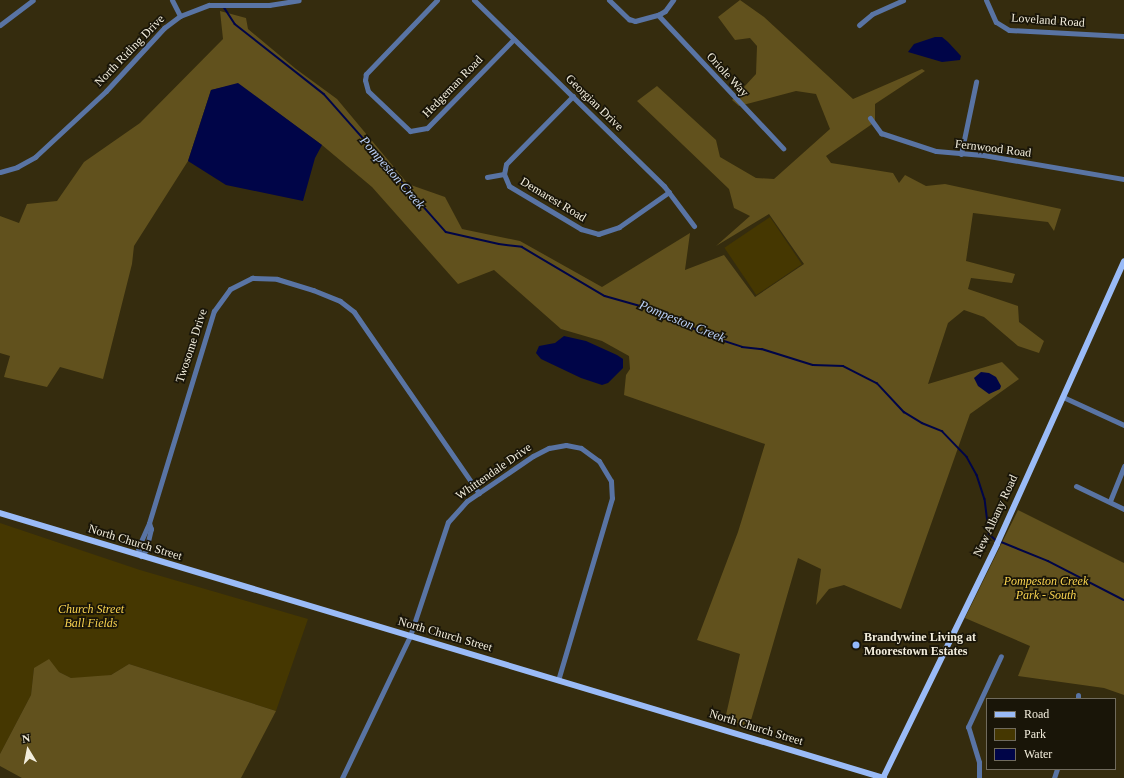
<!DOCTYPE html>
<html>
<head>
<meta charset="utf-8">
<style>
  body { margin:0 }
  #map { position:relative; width:1124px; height:778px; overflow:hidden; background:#352c0e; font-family:"Times New Roman",serif }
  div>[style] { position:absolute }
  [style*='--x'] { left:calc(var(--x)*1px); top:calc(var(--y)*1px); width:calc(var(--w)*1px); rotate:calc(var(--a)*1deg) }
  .green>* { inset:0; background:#453701; transform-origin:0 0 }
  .forest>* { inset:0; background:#61511d }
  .water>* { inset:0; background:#000548 }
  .stream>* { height:1.5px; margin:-0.75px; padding:0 0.75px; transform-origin:0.75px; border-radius:0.75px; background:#000548 }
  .minor>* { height:5px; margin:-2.5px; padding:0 2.5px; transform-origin:2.5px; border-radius:2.5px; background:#5974a4 }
  .major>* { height:6px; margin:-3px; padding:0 3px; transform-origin:3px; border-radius:3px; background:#9abbf7 }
  .dots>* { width:11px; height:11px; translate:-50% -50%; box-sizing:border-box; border:2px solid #191508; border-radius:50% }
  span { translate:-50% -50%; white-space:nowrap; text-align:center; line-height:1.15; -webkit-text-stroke:3.5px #191508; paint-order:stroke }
  .street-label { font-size:12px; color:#f2eddc }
  .park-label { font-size:12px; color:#fad450; font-style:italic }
  .poi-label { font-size:12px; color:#f2eddc; font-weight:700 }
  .left { translate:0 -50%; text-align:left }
  .water-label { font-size:13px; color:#bdd3fb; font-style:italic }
  .legend { position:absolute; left:986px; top:698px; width:130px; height:72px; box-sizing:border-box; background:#191508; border:1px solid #706b5d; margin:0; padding:5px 7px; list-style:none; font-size:12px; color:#f2eddc }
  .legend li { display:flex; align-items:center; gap:8px; height:20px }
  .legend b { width:20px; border:1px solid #706b5d }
  .north { position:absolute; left:8px; top:730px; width:40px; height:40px; -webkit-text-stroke:3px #191508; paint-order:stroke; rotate:350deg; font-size:11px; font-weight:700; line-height:16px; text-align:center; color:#f2eddc }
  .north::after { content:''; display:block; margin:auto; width:14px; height:18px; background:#f2eddc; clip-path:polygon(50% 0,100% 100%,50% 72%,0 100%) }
</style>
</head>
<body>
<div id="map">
  <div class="green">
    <div style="left:770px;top:217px;width:57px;height:55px;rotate:56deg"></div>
    <div style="clip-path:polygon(0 523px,140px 570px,308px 619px,276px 711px,129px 664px,111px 675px,95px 678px,71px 678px,59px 672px,34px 668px,31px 695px,0 754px)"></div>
  </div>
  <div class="forest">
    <div style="clip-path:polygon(740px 0,764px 17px,853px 99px,922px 69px,925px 71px,875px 104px,875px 122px,826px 156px,831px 163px,893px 173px,899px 183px,905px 175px,926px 186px,945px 184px,1061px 209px,1054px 231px,1048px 222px,973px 213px,966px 261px,1015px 274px,1012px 283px,971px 278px,968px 289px,1018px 306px,1019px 322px,1044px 341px,1039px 353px,1018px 346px,984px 317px,964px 310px,948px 323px,928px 384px,1002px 362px,1019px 379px,970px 414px,901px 609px,844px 585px,829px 589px,816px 605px,821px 569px,798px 558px,749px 727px,725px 719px,740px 654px,697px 640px,738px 532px,765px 444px,624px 395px,626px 375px,630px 369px,629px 356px,602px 341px,561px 329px,494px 270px,458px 284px,372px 187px,322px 145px,238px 84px,211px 90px,188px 161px,134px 246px,132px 264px,103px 379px,60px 367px,47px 387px,4px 377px,10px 356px,0 353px,0 216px,19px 223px,27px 204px,57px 201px,84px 162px,140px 123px,223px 39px,220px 11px,246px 18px,248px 29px,296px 69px,337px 99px,408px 184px,445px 197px,462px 229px,520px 241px,602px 287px,690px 233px,685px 270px,724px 255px,755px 297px,804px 264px,769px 214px,716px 246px,750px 216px,734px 208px,729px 189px,637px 101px,657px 86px,716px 140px,720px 157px,756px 178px,774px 179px,830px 129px,816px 94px,796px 91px,739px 106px,732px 100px,756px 74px,757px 46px,750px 38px,735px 40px,718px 17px)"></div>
    <div style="clip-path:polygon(1018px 510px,1124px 563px,1124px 695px,1104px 688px,1018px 676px,1030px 646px,965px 618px)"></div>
    <div style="clip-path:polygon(49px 659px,59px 672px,71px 678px,111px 675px,129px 664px,276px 711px,241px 778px,22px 778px,0 766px,0 754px,31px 695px,34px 668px)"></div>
  </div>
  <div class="water">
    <div style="clip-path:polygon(935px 37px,942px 37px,948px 42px,961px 56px,960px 60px,942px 62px,908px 52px,914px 44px)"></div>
    <div style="clip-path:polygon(238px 83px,322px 145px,315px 158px,303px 201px,226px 185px,188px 161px,211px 90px)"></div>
    <div style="clip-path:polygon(564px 336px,586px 341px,617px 355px,623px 359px,623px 368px,608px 383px,602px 385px,581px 378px,541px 359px,536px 353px,539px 346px,555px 343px)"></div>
    <div style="clip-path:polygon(981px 372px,989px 373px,996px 377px,1001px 386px,1000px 389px,989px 394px,978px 386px,974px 378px)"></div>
  </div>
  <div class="stream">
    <div style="--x:224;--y:7;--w:20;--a:57"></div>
    <div style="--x:235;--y:24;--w:113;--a:38.2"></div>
    <div style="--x:324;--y:94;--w:184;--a:48.5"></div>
    <div style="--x:446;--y:232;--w:54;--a:12.8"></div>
    <div style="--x:499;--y:244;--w:23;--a:7"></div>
    <div style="--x:522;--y:247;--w:96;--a:30.6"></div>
    <div style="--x:605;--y:296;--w:62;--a:15.8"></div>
    <div style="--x:665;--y:313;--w:47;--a:28.2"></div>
    <div style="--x:706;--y:335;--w:38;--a:18"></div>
    <div style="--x:742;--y:347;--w:20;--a:6"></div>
    <div style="--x:762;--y:349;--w:53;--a:17.4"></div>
    <div style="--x:813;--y:365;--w:30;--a:2"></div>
    <div style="--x:843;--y:366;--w:38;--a:27"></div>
    <div style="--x:877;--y:383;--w:40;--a:47"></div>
    <div style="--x:904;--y:412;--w:21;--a:31"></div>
    <div style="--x:922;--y:423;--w:22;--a:22"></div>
    <div style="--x:942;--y:431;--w:36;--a:46"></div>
    <div style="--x:967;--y:457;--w:21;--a:61"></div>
    <div style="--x:977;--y:475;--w:25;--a:72"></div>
    <div style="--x:985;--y:499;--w:35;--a:83"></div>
    <div style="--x:989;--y:534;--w:9;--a:41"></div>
    <div style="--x:999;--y:541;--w:53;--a:22.2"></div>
    <div style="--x:1048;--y:561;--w:85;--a:27.2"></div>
  </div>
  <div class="minor">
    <div style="--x:172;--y:0;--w:18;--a:63"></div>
    <div style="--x:437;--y:0;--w:103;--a:133.8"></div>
    <div style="--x:366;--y:74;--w:6;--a:99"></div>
    <div style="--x:365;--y:80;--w:11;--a:75"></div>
    <div style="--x:368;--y:91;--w:58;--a:43.6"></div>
    <div style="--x:410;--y:131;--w:17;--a:-10"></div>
    <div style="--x:427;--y:128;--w:124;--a:-45.7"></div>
    <div style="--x:474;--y:0;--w:266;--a:44.4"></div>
    <div style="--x:664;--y:186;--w:50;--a:53.1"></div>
    <div style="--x:609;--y:0;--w:28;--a:44"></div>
    <div style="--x:629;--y:19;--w:6;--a:18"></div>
    <div style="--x:635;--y:21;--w:24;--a:-15"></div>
    <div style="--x:658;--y:15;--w:8;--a:-30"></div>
    <div style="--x:665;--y:11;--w:14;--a:-54"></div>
    <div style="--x:986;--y:0;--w:24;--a:66"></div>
    <div style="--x:996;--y:22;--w:15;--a:32"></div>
    <div style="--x:1009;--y:30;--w:115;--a:3"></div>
    <div style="--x:658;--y:15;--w:183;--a:46.8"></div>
    <div style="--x:0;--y:25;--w:41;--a:-37.1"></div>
    <div style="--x:859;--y:25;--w:17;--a:-40"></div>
    <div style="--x:872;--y:14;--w:34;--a:-24"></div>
    <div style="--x:573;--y:96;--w:95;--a:134.6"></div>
    <div style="--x:506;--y:164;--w:10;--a:101"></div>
    <div style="--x:504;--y:174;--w:13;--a:67"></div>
    <div style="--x:509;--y:186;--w:84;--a:30.8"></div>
    <div style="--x:581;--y:229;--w:18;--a:16"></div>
    <div style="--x:598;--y:234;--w:22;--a:-18"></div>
    <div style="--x:619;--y:227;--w:61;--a:-35"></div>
    <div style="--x:870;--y:118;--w:19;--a:54"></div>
    <div style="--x:881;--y:133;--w:58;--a:18.1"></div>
    <div style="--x:936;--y:151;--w:47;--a:4.9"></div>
    <div style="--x:983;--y:155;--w:143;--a:9.7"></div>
    <div style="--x:961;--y:154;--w:74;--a:-78.2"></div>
    <div style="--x:0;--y:172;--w:18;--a:-16"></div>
    <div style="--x:17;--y:167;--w:21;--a:-29"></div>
    <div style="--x:35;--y:157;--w:97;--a:-42.9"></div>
    <div style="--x:106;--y:91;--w:86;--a:-47.4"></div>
    <div style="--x:164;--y:28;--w:20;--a:-37"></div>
    <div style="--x:180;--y:16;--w:31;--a:-21"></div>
    <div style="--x:209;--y:5;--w:60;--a:0"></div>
    <div style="--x:269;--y:5;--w:30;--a:-9"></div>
    <div style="--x:487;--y:177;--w:17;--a:-10"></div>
    <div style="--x:1063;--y:397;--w:67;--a:24.7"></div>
    <div style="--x:1076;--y:486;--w:53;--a:25.6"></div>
    <div style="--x:1110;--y:501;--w:38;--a:-68"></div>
    <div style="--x:141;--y:556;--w:9;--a:-111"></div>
    <div style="--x:138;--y:548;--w:27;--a:-66"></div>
    <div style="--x:149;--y:523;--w:222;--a:-73"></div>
    <div style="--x:214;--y:311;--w:27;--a:-54"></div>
    <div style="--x:230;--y:289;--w:25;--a:-27"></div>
    <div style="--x:252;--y:278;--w:25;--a:2"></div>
    <div style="--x:277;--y:279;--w:38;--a:17"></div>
    <div style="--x:313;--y:290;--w:29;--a:22"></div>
    <div style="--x:340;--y:301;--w:18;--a:38"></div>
    <div style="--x:354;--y:312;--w:220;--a:55.4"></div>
    <div style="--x:141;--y:556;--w:8;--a:-50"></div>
    <div style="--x:146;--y:550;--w:22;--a:-77"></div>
    <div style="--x:151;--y:529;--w:6;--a:-108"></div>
    <div style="--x:1078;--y:695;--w:4;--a:90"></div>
    <div style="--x:342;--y:778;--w:157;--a:-64.4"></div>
    <div style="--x:410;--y:636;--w:120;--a:-71.6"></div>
    <div style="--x:448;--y:522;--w:28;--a:-48"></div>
    <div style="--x:467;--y:501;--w:80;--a:-34.3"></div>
    <div style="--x:533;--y:456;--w:18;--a:-27"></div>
    <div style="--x:549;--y:448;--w:17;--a:-10"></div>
    <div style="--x:566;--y:445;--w:15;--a:11"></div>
    <div style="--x:581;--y:448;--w:22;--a:36"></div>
    <div style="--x:599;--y:461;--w:23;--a:59"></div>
    <div style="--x:611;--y:481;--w:17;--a:87"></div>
    <div style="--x:612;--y:498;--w:190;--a:106.5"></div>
    <div style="--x:979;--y:778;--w:16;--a:-90"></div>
    <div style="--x:979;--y:762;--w:37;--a:-107"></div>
    <div style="--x:968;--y:727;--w:78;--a:-65.1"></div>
    <div style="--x:1054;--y:778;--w:9;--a:-72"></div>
  </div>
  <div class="major">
    <div style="--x:0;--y:513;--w:923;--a:16.69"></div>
    <div style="--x:883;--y:778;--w:260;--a:-64"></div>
    <div style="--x:997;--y:544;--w:310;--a:-65.8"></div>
  </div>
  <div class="dots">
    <div style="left:856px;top:645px;background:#91b8fd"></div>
  </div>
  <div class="street-label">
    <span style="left:1048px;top:21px;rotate:4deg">Loveland Road</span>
    <span style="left:130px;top:51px;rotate:-46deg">North Riding Drive</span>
    <span style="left:727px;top:75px;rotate:47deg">Oriole Way</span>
    <span style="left:453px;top:87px;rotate:-46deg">Hedgeman Road</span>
    <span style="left:594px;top:103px;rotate:44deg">Georgian Drive</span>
    <span style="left:993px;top:149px;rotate:7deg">Fernwood Road</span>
    <span style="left:553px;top:200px;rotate:31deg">Demarest Road</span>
    <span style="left:192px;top:346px;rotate:-72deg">Twosome Drive</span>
    <span style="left:494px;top:472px;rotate:-35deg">Whittendale Drive</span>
    <span style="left:996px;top:516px;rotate:-65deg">New Albany Road</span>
    <span style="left:135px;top:543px;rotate:17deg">North Church Street</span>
    <span style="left:445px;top:635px;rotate:16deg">North Church Street</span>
    <span style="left:756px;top:728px;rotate:17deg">North Church Street</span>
  </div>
  <div class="park-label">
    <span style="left:1046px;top:589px">Pompeston Creek<br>Park - South</span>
    <span style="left:91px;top:617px">Church Street<br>Ball Fields</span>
  </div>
  <div class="poi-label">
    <span class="left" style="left:864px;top:645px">Brandywine Living at<br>Moorestown Estates</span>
  </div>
  <div class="water-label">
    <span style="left:392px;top:173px;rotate:49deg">Pompeston Creek</span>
    <span style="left:682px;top:322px;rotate:22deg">Pompeston Creek</span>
  </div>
  <ul class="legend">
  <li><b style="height:5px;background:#9abbf7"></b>Road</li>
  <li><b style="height:11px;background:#453701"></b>Park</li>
  <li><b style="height:11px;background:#000548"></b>Water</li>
  </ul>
  <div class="north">N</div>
</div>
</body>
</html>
